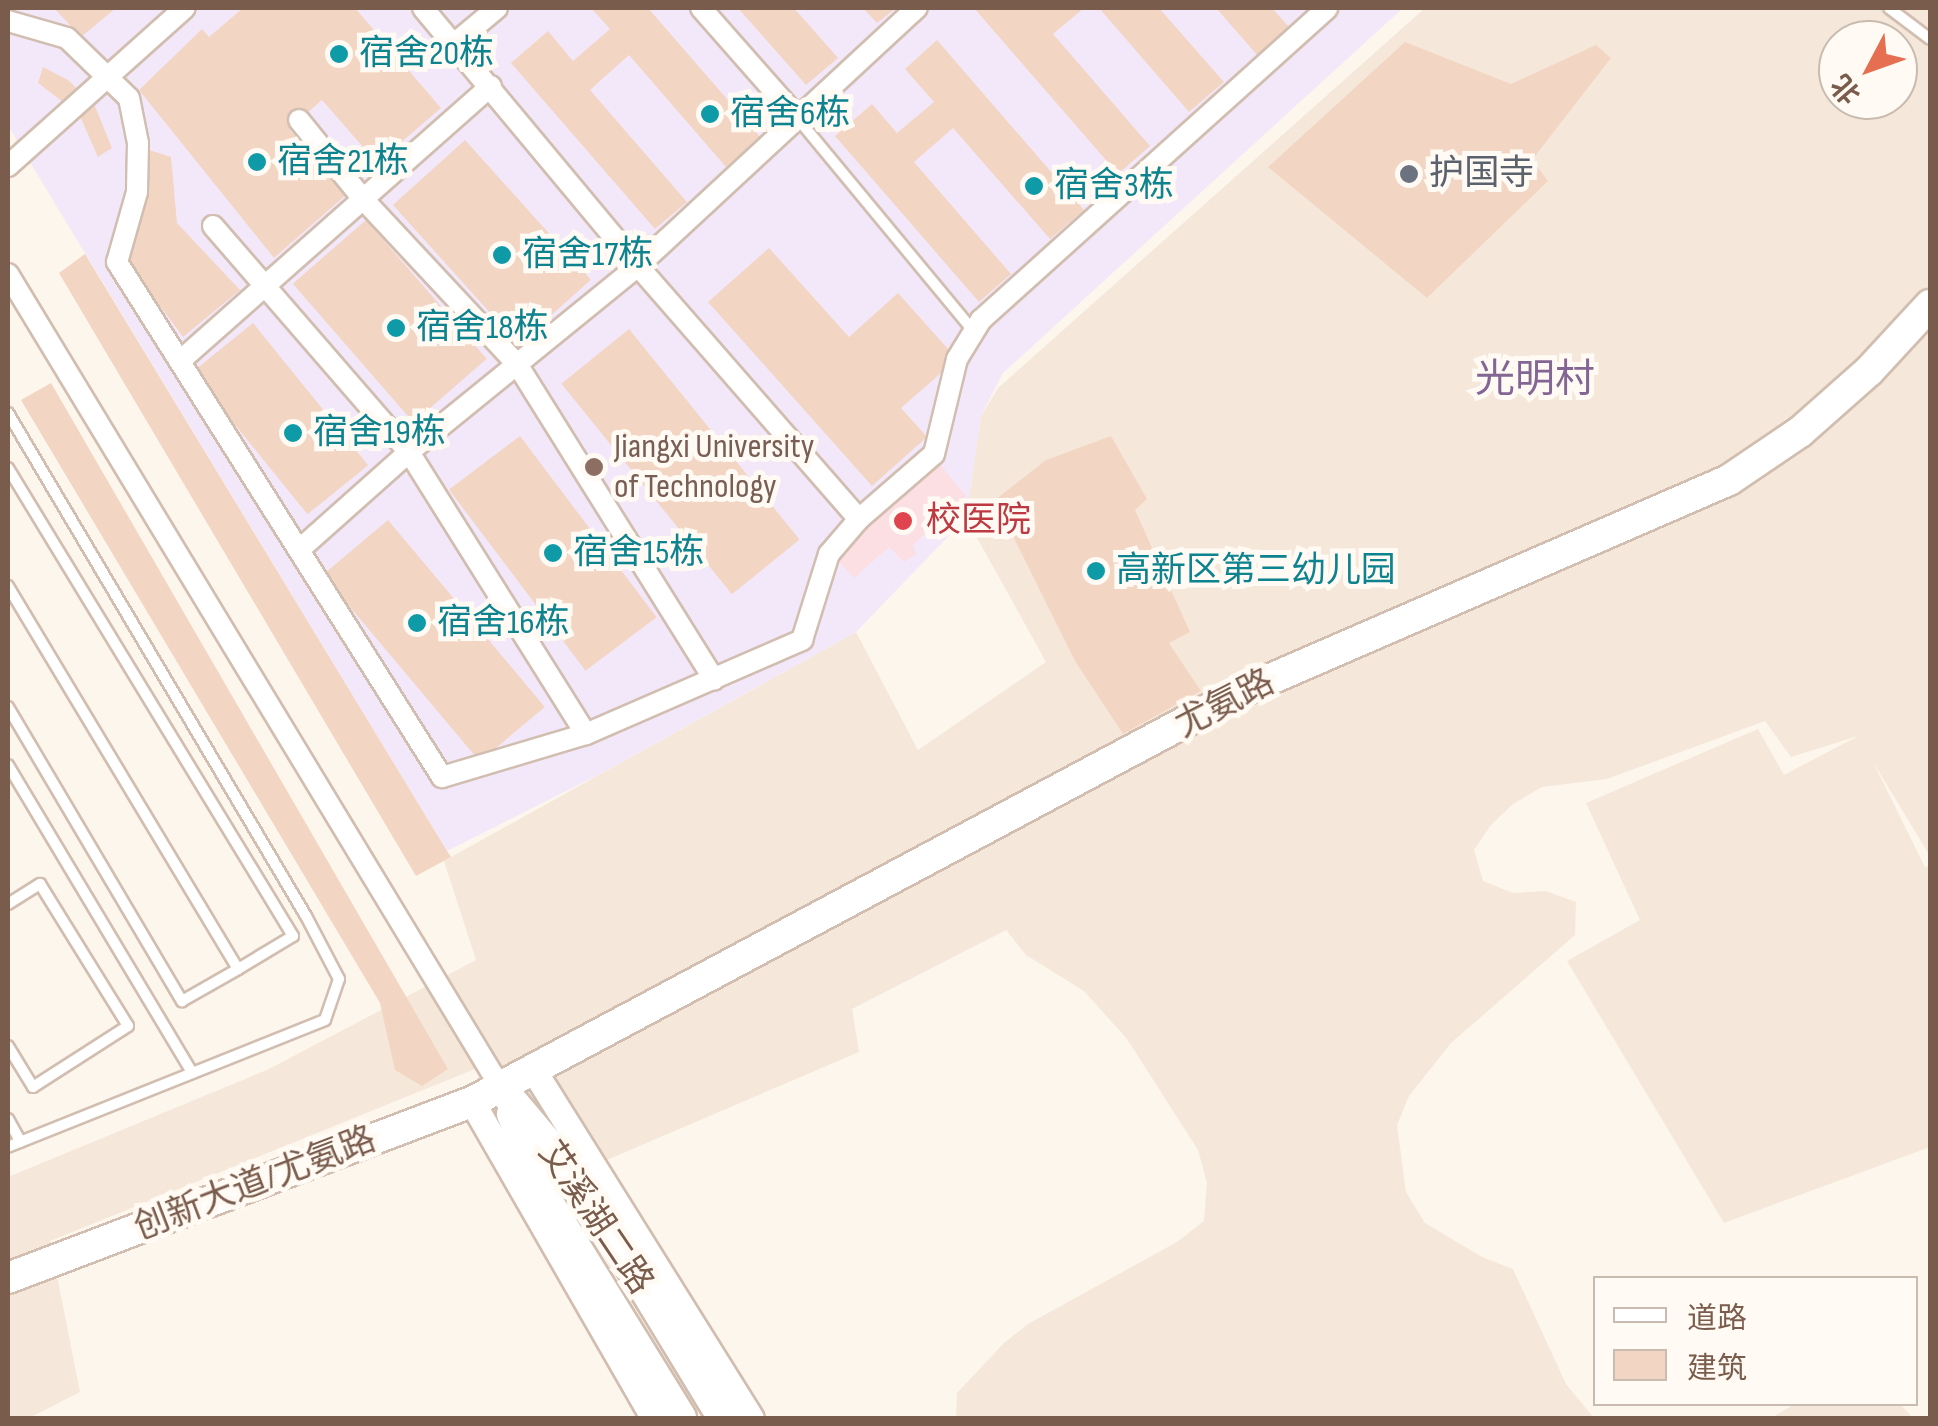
<!DOCTYPE html>
<html>
<head>
<meta charset="utf-8">
<style>
  body { margin:0 }
  #map { position:relative; width:1938px; height:1426px; overflow:hidden; background:#fdf6ec; font-family:"Sofia Sans Condensed","Noto Sans SC",sans-serif }
  div>[style] { position:absolute }
  [style*='--x'] { left:calc(var(--x)*1px); top:calc(var(--y)*1px); width:calc(var(--w)*1px); rotate:calc(var(--a)*1deg) }
  .residential>* { inset:0; background:#f5e8da }
  .education>* { inset:0; background:#f3e8fa }
  .medical>* { inset:0; background:#fbdfe3 }
  .building>* { inset:0; background:#f3d5c3; transform-origin:0 0 }
  .roads { filter:drop-shadow(2px 0 #d1beb0) drop-shadow(-2px 0 #d1beb0) drop-shadow(0 2px #d1beb0) drop-shadow(0 -2px #d1beb0) }
  .service>* { height:10px; margin:-5px; padding:0 5px; transform-origin:5px; border-radius:5px; background:#fff }
  .minor>* { height:20px; margin:-10px; padding:0 10px; transform-origin:10px; border-radius:10px; background:#fff }
  .tertiary>* { height:25px; margin:-12.5px; padding:0 12.5px; transform-origin:12.5px; border-radius:12.5px; background:#fff }
  .secondary>* { height:30px; margin:-15px; padding:0 15px; transform-origin:15px; border-radius:15px; background:#fff }
  .dots>* { width:28px; height:28px; translate:-50% -50%; box-sizing:border-box; border:5px solid #fffaf3; border-radius:50% }
  span { translate:-50% -50%; white-space:nowrap; text-align:center; line-height:1.15; -webkit-text-stroke:10px #fffaf3; paint-order:stroke }
  .culture-label { font-size:35px; color:#0d838f }
  .left { translate:0 -50%; text-align:left }
  .worship-label { font-size:35px; color:#5b616d }
  .education-label { font-size:35px; color:#785e54 }
  .health-label { font-size:35px; color:#be3a42 }
  .street-label { font-size:35px; color:#7a5c4d }
  .quarter-label { font-size:40px; color:#846695 }
  .frame { position:absolute; inset:0; border:10px solid #7a5c4d; pointer-events:none }
  .legend { position:absolute; left:1593px; top:1276px; width:325px; height:130px; box-sizing:border-box; background:#fffaf3; border:2px solid #cabbb1; margin:0; padding:12px 18px; list-style:none; font-size:30px; color:#7a5c4d }
  .legend li { display:flex; align-items:center; gap:20px; height:50px }
  .legend b { width:50px; border:2px solid #cabbb1 }
  .north { position:absolute; left:1818px; top:20px; width:100px; height:100px; box-sizing:border-box; background:#fffaf3; border:2px solid #cabbb1; border-radius:50%; rotate:229deg; font-size:28px; font-weight:700; line-height:40px; text-align:center; color:#7a5c4d }
  .north::after { content:''; display:block; margin:auto; width:35px; height:45px; background:#e76f51; clip-path:polygon(50% 0,100% 100%,50% 72%,0 100%) }
</style>
</head>
<body>
<div id="map">
  <div class="residential">
    <div style="clip-path:polygon(evenodd,1425px 8px,1930px 8px,1930px 856px,1873px 762px,1925px 867px,1930px 866px,1930px 1147px,1724px 1223px,1567px 961px,1640px 920px,1586px 803px,1758px 729px,1784px 775px,1858px 736px,1791px 757px,1765px 721px,1607px 779px,1542px 787px,1513px 804px,1491px 825px,1474px 850px,1483px 881px,1513px 893px,1546px 891px,1576px 902px,1575px 935px,1451px 1043px,1409px 1096px,1397px 1125px,1406px 1192px,1425px 1223px,1482px 1257px,1513px 1269px,1566px 1384px,1594px 1418px,956px 1418px,957px 1393px,1004px 1343px,1028px 1324px,1177px 1242px,1204px 1221px,1207px 1183px,1198px 1150px,1127px 1039px,1084px 991px,1026px 955px,1006px 930px,852px 1009px,859px 1052px,539px 1189px,475px 1069px,50px 1241px,80px 1392px,29px 1418px,8px 1418px,8px 1177px,269px 1069px,476px 960px,444px 861px,856px 632px,918px 750px,1046px 662px,966px 518px,981px 416px,998px 388px,1425px 8px,1838px 40px,1898px 40px,1898px 100px,1838px 100px,1838px 40px)"></div>
    <div style="clip-path:polygon(1795px 1404px,1900px 1404px,1913px 1418px,1771px 1418px)"></div>
  </div>
  <div class="education">
    <div style="clip-path:polygon(8px 8px,1403px 8px,1003px 373px,981px 416px,966px 518px,856px 632px,602px 773px,447px 851px,8px 126px)"></div>
  </div>
  <div class="medical">
    <div style="clip-path:polygon(934px 457px,966px 496px,913px 545px,916px 554px,904px 562px,889px 547px,854px 578px,832px 554px)"></div>
  </div>
  <div class="building">
    <div style="clip-path:polygon(54px 8px,116px 8px,81px 37px)"></div>
    <div style="clip-path:polygon(243px 8px,355px 8px,441px 108px,377px 163px,322px 100px,289px 129px,346px 195px,274px 258px,139px 90px,202px 29px,209px 37px)"></div>
    <div style="clip-path:polygon(591px 8px,648px 8px,760px 137px,726px 167px,629px 55px,590px 90px,687px 202px,655px 229px,511px 63px,548px 31px,573px 61px,610px 29px)"></div>
    <div style="clip-path:polygon(738px 8px,794px 8px,838px 58px,806px 85px)"></div>
    <div style="clip-path:polygon(863px 8px,896px 8px,877px 23px)"></div>
    <div style="clip-path:polygon(974px 8px,1084px 8px,1053px 34px,1150px 146px,1118px 174px)"></div>
    <div style="clip-path:polygon(1099px 8px,1159px 8px,1224px 82px,1189px 112px)"></div>
    <div style="clip-path:polygon(1216px 8px,1272px 8px,1290px 28px,1258px 56px)"></div>
    <div style="clip-path:polygon(937px 40px,1084px 210px,1050px 239px,953px 128px,914px 162px,1011px 274px,979px 302px,835px 136px,872px 104px,897px 133px,934px 102px,905px 69px)"></div>
    <div style="clip-path:polygon(1405px 42px,1511px 84px,1596px 45px,1611px 58px,1532px 160px,1548px 181px,1427px 298px,1268px 167px)"></div>
    <div style="clip-path:polygon(43px 67px,68px 80px,95px 106px,112px 148px,98px 157px,79px 114px,38px 83px)"></div>
    <div style="left:465px;top:140px;width:188px;height:97px;rotate:48deg"></div>
    <div style="clip-path:polygon(146px 149px,171px 157px,177px 223px,240px 290px,183px 337px,127px 261px)"></div>
    <div style="left:366px;top:220px;width:184px;height:97px;rotate:49deg"></div>
    <div style="clip-path:polygon(769px 248px,849px 337px,898px 293px,957px 359px,901px 408px,927px 437px,872px 486px,708px 302px)"></div>
    <div style="clip-path:polygon(85px 254px,447px 851px,451px 857px,416px 876px,59px 273px)"></div>
    <div style="left:253px;top:323px;width:183px;height:78px;rotate:51deg"></div>
    <div style="left:629px;top:329px;width:271px;height:87px;rotate:51deg"></div>
    <div style="clip-path:polygon(51px 383px,448px 1069px,422px 1086px,395px 1070px,380px 1003px,21px 400px)"></div>
    <div style="left:520px;top:436px;width:227px;height:89px;rotate:53deg"></div>
    <div style="clip-path:polygon(1111px 436px,1147px 499px,1135px 510px,1190px 632px,1169px 643px,1201px 691px,1123px 734px,1075px 661px,995px 500px,1046px 460px)"></div>
    <div style="left:388px;top:520px;width:244px;height:85px;rotate:50deg"></div>
  </div>
  <div class="roads">
    <div class="service">
      <div style="--x:1889;--y:8;--w:51;--a:37.1"></div>
      <div style="--x:798;--y:119;--w:278;--a:50.4"></div>
      <div style="--x:8;--y:413;--w:585;--a:59.36"></div>
      <div style="--x:306;--y:916;--w:71;--a:62.4"></div>
      <div style="--x:339;--y:979;--w:43;--a:108.9"></div>
      <div style="--x:325;--y:1020;--w:341;--a:158.2"></div>
      <div style="--x:8;--y:468;--w:548;--a:58.66"></div>
      <div style="--x:293;--y:936;--w:64;--a:149"></div>
      <div style="--x:238;--y:969;--w:447;--a:-121"></div>
      <div style="--x:8;--y:707;--w:342;--a:59.4"></div>
      <div style="--x:182;--y:1001;--w:64;--a:-29.7"></div>
      <div style="--x:8;--y:765;--w:359;--a:59.1"></div>
      <div style="--x:8;--y:904;--w:38;--a:-32"></div>
      <div style="--x:40;--y:884;--w:167;--a:58.2"></div>
      <div style="--x:128;--y:1026;--w:113;--a:147.3"></div>
      <div style="--x:33;--y:1087;--w:48;--a:-121.4"></div>
      <div style="--x:8;--y:1119;--w:26;--a:61"></div>
    </div>
    <div class="minor">
      <div style="--x:423;--y:8;--w:336;--a:50.2"></div>
      <div style="--x:638;--y:266;--w:380;--a:-42.8"></div>
      <div style="--x:701;--y:8;--w:147;--a:48.6"></div>
      <div style="--x:8;--y:21;--w:61;--a:16.1"></div>
      <div style="--x:67;--y:38;--w:86;--a:44.1"></div>
      <div style="--x:129;--y:98;--w:46;--a:78.7"></div>
      <div style="--x:138;--y:143;--w:49;--a:91.2"></div>
      <div style="--x:137;--y:192;--w:73;--a:105.9"></div>
      <div style="--x:117;--y:262;--w:609;--a:57.75"></div>
      <div style="--x:442;--y:777;--w:150;--a:-16.6"></div>
      <div style="--x:586;--y:734;--w:236;--a:-23.5"></div>
      <div style="--x:802;--y:640;--w:90;--a:-72.6"></div>
      <div style="--x:829;--y:554;--w:46;--a:-49.4"></div>
      <div style="--x:859;--y:519;--w:99;--a:-40.9"></div>
      <div style="--x:934;--y:454;--w:98;--a:-76.4"></div>
      <div style="--x:957;--y:359;--w:46;--a:-58.4"></div>
      <div style="--x:981;--y:320;--w:466;--a:-42"></div>
      <div style="--x:454;--y:44;--w:56;--a:-39.9"></div>
      <div style="--x:299;--y:120;--w:102;--a:51"></div>
      <div style="--x:363;--y:199;--w:226;--a:47"></div>
      <div style="--x:517;--y:364;--w:372;--a:58"></div>
      <div style="--x:8;--y:166;--w:237;--a:-41.8"></div>
      <div style="--x:213;--y:226;--w:299;--a:49.1"></div>
      <div style="--x:409;--y:452;--w:333;--a:57.9"></div>
      <div style="--x:8;--y:274;--w:952;--a:58.8"></div>
      <div style="--x:180;--y:361;--w:415;--a:-41.5"></div>
      <div style="--x:299;--y:550;--w:147;--a:-41.7"></div>
      <div style="--x:409;--y:452;--w:295;--a:-39.1"></div>
      <div style="--x:638;--y:266;--w:336;--a:48.9"></div>
    </div>
    <div class="tertiary">
      <div style="--x:534;--y:1071;--w:409;--a:58"></div>
      <div style="--x:472;--y:1102;--w:365;--a:60.1"></div>
    </div>
    <div class="secondary">
      <div style="--x:501;--y:1088;--w:118;--a:49.8"></div>
      <div style="--x:577;--y:1178;--w:281;--a:58.7"></div>
      <div style="--x:512;--y:1114;--w:92;--a:68.2"></div>
      <div style="--x:546;--y:1199;--w:257;--a:58.3"></div>
      <div style="--x:8;--y:1278;--w:496;--a:-20.8"></div>
      <div style="--x:472;--y:1102;--w:874;--a:-28.06"></div>
      <div style="--x:1243;--y:691;--w:530;--a:-23.47"></div>
      <div style="--x:1729;--y:480;--w:86;--a:-34.1"></div>
      <div style="--x:1800;--y:432;--w:92;--a:-41.5"></div>
      <div style="--x:1869;--y:371;--w:90;--a:-47.3"></div>
    </div>
  </div>
  <div class="dots">
    <div style="left:339px;top:54px;background:#0f9aa8"></div>
    <div style="left:710px;top:114px;background:#0f9aa8"></div>
    <div style="left:257px;top:162px;background:#0f9aa8"></div>
    <div style="left:1409px;top:174px;background:#6b7280"></div>
    <div style="left:1034px;top:186px;background:#0f9aa8"></div>
    <div style="left:502px;top:255px;background:#0f9aa8"></div>
    <div style="left:396px;top:328px;background:#0f9aa8"></div>
    <div style="left:293px;top:433px;background:#0f9aa8"></div>
    <div style="left:594px;top:467px;background:#8d6e63"></div>
    <div style="left:903px;top:521px;background:#e0444e"></div>
    <div style="left:553px;top:553px;background:#0f9aa8"></div>
    <div style="left:1096px;top:571px;background:#0f9aa8"></div>
    <div style="left:417px;top:623px;background:#0f9aa8"></div>
  </div>
  <div class="culture-label">
    <span class="left" style="left:359px;top:54px">宿舍20栋</span>
    <span class="left" style="left:730px;top:114px">宿舍6栋</span>
    <span class="left" style="left:277px;top:162px">宿舍21栋</span>
    <span class="left" style="left:1054px;top:186px">宿舍3栋</span>
    <span class="left" style="left:522px;top:255px">宿舍17栋</span>
    <span class="left" style="left:416px;top:328px">宿舍18栋</span>
    <span class="left" style="left:313px;top:433px">宿舍19栋</span>
    <span class="left" style="left:573px;top:553px">宿舍15栋</span>
    <span class="left" style="left:1116px;top:571px">高新区第三幼儿园</span>
    <span class="left" style="left:437px;top:623px">宿舍16栋</span>
  </div>
  <div class="worship-label">
    <span class="left" style="left:1429px;top:174px">护国寺</span>
  </div>
  <div class="education-label">
    <span class="left" style="left:614px;top:467px">Jiangxi University<br>of Technology</span>
  </div>
  <div class="health-label">
    <span class="left" style="left:926px;top:521px">校医院</span>
  </div>
  <div class="street-label">
    <span style="left:1225px;top:704px;rotate:-27deg">尤氨路</span>
    <span style="left:255px;top:1184px;rotate:-21deg">创新大道/尤氨路</span>
    <span style="left:595px;top:1218px;rotate:56deg">艾溪湖二路</span>
  </div>
  <div class="quarter-label">
    <span style="left:1535px;top:380px">光明村</span>
  </div>
  <div class="frame"></div>
  <ul class="legend">
  <li><b style="height:12px;background:#fff"></b>道路</li>
  <li><b style="height:28px;background:#f3d5c3"></b>建筑</li>
  </ul>
  <div class="north">北</div>
</div>
</body>
</html>
